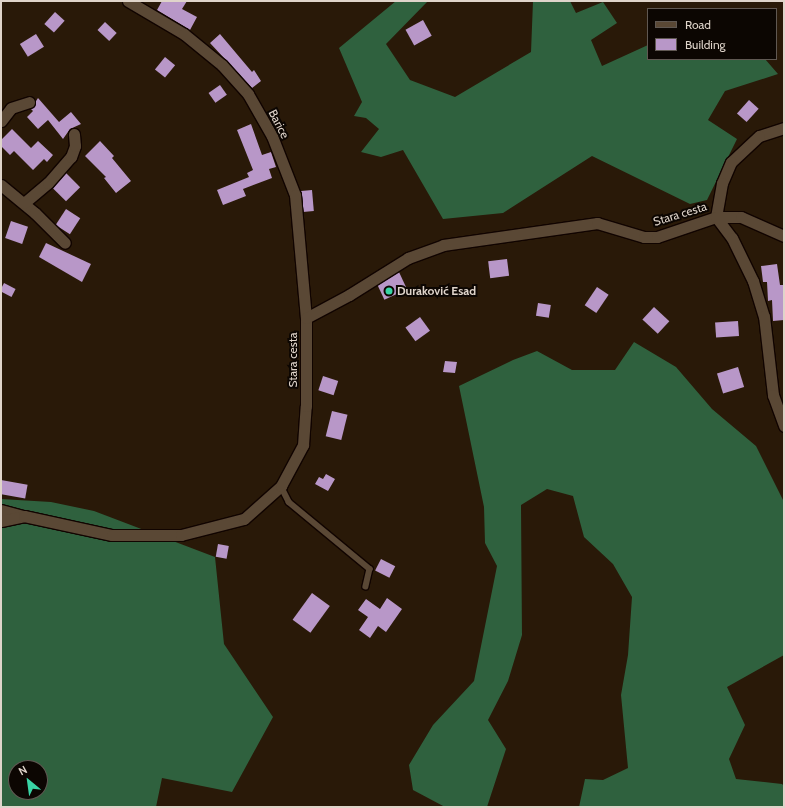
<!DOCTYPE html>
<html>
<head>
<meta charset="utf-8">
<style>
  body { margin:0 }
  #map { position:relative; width:785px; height:808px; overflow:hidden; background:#291908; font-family:Cabin,sans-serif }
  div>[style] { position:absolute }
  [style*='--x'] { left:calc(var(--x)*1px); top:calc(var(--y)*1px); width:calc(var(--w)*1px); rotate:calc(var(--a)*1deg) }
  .forest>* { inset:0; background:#2f613e }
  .building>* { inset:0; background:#b897c8; transform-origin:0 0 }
  .roads { filter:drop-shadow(1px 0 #110400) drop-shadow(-1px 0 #110400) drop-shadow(0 1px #110400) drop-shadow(0 -1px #110400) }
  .service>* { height:5.5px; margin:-2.75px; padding:0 2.75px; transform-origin:2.75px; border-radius:2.75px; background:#5a4835 }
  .minor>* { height:11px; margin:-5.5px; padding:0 5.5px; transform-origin:5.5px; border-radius:5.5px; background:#5a4835 }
  .dots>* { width:11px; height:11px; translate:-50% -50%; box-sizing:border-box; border:2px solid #0c0602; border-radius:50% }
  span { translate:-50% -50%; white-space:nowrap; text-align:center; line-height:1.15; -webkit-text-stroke:4px #0c0602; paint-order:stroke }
  .street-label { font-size:12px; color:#dfd4ca }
  .poi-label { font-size:12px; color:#dfd4ca; font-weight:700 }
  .left { translate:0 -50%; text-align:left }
  .frame { position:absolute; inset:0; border:2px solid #dfd4ca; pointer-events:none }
  .legend { position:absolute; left:647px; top:8px; width:130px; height:52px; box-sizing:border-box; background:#0c0602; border:1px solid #605852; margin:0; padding:5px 7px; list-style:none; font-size:12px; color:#dfd4ca }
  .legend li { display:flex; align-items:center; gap:8px; height:20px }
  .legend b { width:20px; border:1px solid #605852 }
  .north { position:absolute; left:8px; top:760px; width:40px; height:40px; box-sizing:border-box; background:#0c0602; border:1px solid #605852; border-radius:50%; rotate:331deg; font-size:11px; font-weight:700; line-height:16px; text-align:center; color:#dfd4ca }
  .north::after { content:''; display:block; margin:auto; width:14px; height:18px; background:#39d4a5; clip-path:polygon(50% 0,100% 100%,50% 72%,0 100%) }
</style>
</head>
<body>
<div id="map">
  <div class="forest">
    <div style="clip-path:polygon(396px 1px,428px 1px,386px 44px,410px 80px,455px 97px,531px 52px,533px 1px,570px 1px,576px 13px,603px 2px,617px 23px,591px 40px,602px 66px,648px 45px,648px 59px,765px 59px,778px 74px,725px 91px,708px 120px,737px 139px,707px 200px,690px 204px,592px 156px,503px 213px,443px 219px,403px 150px,381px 157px,361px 152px,379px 129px,366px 118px,354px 116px,362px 102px,339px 48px)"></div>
    <div style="clip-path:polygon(634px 342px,676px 367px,712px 409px,756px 446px,784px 502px,784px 655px,727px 687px,745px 725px,729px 759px,736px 779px,782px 784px,784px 786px,784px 807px,579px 807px,585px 779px,603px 780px,628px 768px,621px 695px,628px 655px,632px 597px,613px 564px,584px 537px,573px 496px,547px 489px,521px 505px,522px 635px,508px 681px,488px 720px,506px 749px,487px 807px,445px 807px,413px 790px,409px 765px,433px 725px,474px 681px,497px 566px,485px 543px,484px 507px,459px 386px,513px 360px,537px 351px,572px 370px,615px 370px)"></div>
    <div style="clip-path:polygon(evenodd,1px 499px,51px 502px,94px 511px,215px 557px,224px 644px,273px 717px,232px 792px,162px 778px,156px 807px,1px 807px,1px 499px,16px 768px,40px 768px,40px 792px,16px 792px,16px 768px)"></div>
  </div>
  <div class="building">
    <div style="clip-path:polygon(162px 1px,187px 1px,182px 9px,197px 17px,190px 30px,157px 10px)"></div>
    <div style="left:55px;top:12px;width:13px;height:16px;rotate:42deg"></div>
    <div style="left:423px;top:20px;width:18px;height:20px;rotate:61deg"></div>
    <div style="left:105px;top:22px;width:16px;height:11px;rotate:43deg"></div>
    <div style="left:36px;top:34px;width:15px;height:19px;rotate:58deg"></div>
    <div style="clip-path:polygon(220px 34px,252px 72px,254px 70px,261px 81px,252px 88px,210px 43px)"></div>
    <div style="left:165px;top:57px;width:13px;height:16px;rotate:39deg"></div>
    <div style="left:220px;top:85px;width:12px;height:14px;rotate:55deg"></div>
    <div style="clip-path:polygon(38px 98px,59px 122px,71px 112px,81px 124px,70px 129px,63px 139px,48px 120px,38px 129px,27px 117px,33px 111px,31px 109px)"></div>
    <div style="left:749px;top:100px;width:13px;height:18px;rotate:42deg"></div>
    <div style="clip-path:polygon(251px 124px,262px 155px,271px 152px,276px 167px,269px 169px,272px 178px,243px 189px,246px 196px,223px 205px,217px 190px,249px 177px,247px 173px,253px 170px,237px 130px)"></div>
    <div style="clip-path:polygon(12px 129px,31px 148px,38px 141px,53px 155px,47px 162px,44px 159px,33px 170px,14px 151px,10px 155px,1px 146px,1px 140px)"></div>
    <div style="clip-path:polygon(100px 141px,114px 156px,112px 158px,131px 181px,116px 193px,104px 178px,106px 177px,85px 156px)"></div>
    <div style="left:66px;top:173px;width:20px;height:20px;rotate:45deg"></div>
    <div style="left:312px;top:190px;width:21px;height:11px;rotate:85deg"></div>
    <div style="left:66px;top:209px;width:17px;height:19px;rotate:33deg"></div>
    <div style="left:11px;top:221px;width:18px;height:18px;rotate:19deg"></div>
    <div style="clip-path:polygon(46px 243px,91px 264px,82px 282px,39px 257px)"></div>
    <div style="left:507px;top:259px;width:17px;height:19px;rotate:83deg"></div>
    <div style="clip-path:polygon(777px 264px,780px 285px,784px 285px,784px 320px,773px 321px,772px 300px,768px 301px,767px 282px,763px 282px,761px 266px)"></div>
    <div style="left:399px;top:272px;width:19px;height:25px;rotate:65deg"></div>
    <div style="left:4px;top:283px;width:13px;height:9px;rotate:27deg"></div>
    <div style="left:597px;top:287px;width:14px;height:22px;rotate:34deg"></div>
    <div style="left:538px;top:303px;width:13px;height:13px;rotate:9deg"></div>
    <div style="left:654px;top:307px;width:21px;height:17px;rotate:43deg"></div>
    <div style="left:420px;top:317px;width:17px;height:18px;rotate:54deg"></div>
    <div style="left:738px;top:321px;width:15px;height:23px;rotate:86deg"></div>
    <div style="clip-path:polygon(445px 361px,457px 362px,455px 373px,443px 372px)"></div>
    <div style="left:738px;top:367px;width:21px;height:22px;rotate:73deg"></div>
    <div style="left:323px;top:376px;width:16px;height:15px;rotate:18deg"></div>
    <div style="left:332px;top:411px;width:16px;height:26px;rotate:14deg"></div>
    <div style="clip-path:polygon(326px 474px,335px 479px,328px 491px,315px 484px,319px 477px,323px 479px)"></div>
    <div style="left:1px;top:480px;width:27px;height:14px;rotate:10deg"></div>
    <div style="left:218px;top:544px;width:11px;height:13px;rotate:10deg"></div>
    <div style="left:381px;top:559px;width:16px;height:13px;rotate:27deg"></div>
    <div style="left:312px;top:593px;width:22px;height:33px;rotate:36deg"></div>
    <div style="clip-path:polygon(387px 598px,402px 609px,386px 632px,378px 626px,370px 638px,359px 630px,368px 617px,358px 610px,366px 599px,380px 609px)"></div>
  </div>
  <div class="roads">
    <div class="service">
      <div style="--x:281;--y:486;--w:18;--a:63"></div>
      <div style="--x:289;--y:502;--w:105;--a:39.6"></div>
      <div style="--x:370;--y:569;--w:18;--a:103"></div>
    </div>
    <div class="minor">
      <div style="--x:128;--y:1;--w:65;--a:30.5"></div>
      <div style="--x:184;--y:34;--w:49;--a:39.2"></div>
      <div style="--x:222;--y:65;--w:39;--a:48"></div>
      <div style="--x:248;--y:94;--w:48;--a:60.3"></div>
      <div style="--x:272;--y:136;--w:63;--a:68.7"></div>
      <div style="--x:295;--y:195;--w:123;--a:84.9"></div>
      <div style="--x:1;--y:121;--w:16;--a:-52"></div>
      <div style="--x:11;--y:108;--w:19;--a:-18"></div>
      <div style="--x:784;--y:128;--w:26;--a:162"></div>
      <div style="--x:759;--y:136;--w:38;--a:137"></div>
      <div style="--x:731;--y:162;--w:23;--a:113"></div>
      <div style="--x:722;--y:183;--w:35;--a:100"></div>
      <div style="--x:716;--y:217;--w:26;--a:53"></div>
      <div style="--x:732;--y:238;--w:48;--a:64"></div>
      <div style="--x:753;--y:281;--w:37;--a:73"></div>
      <div style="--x:764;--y:316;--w:80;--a:83.5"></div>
      <div style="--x:773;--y:395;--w:33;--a:70"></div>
      <div style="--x:1;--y:185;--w:44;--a:39.5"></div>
      <div style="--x:35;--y:213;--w:42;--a:45"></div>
      <div style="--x:24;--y:203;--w:31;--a:-40"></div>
      <div style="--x:48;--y:183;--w:35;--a:-49"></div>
      <div style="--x:71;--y:157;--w:12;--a:-70"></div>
      <div style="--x:75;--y:146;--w:12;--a:-95"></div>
      <div style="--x:1;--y:510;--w:23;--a:15"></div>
      <div style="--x:1;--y:521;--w:24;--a:-12"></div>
      <div style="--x:24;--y:516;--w:90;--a:12.2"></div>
      <div style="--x:112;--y:535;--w:69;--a:0"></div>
      <div style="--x:181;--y:535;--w:65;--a:-14.3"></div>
      <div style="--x:244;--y:519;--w:50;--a:-41.7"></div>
      <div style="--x:281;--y:486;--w:47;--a:-61.8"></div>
      <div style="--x:303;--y:445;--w:39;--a:-86"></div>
      <div style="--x:306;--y:406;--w:88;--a:-90"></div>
      <div style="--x:306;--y:318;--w:49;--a:-28.1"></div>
      <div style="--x:349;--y:295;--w:70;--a:-32.1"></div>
      <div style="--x:408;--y:258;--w:37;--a:-20"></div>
      <div style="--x:443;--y:245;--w:156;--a:-8.1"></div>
      <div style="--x:597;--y:223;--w:49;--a:16.6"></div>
      <div style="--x:644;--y:237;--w:13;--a:0"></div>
      <div style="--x:657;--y:237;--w:62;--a:-18.7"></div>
      <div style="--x:716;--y:217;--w:25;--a:0"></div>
      <div style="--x:741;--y:217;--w:47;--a:23.8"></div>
    </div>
  </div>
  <div class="dots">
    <div style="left:389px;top:291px;background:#39d4a5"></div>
  </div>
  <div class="street-label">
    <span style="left:279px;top:124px;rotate:63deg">Barice</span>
    <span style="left:680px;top:214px;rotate:-17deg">Stara cesta</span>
    <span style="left:293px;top:360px;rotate:-90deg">Stara cesta</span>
  </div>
  <div class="poi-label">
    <span class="left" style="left:397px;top:291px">Duraković Esad</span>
  </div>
  <div class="frame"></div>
  <ul class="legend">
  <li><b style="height:5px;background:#5a4835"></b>Road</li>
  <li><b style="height:11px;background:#b897c8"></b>Building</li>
  </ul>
  <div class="north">N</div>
</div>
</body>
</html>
